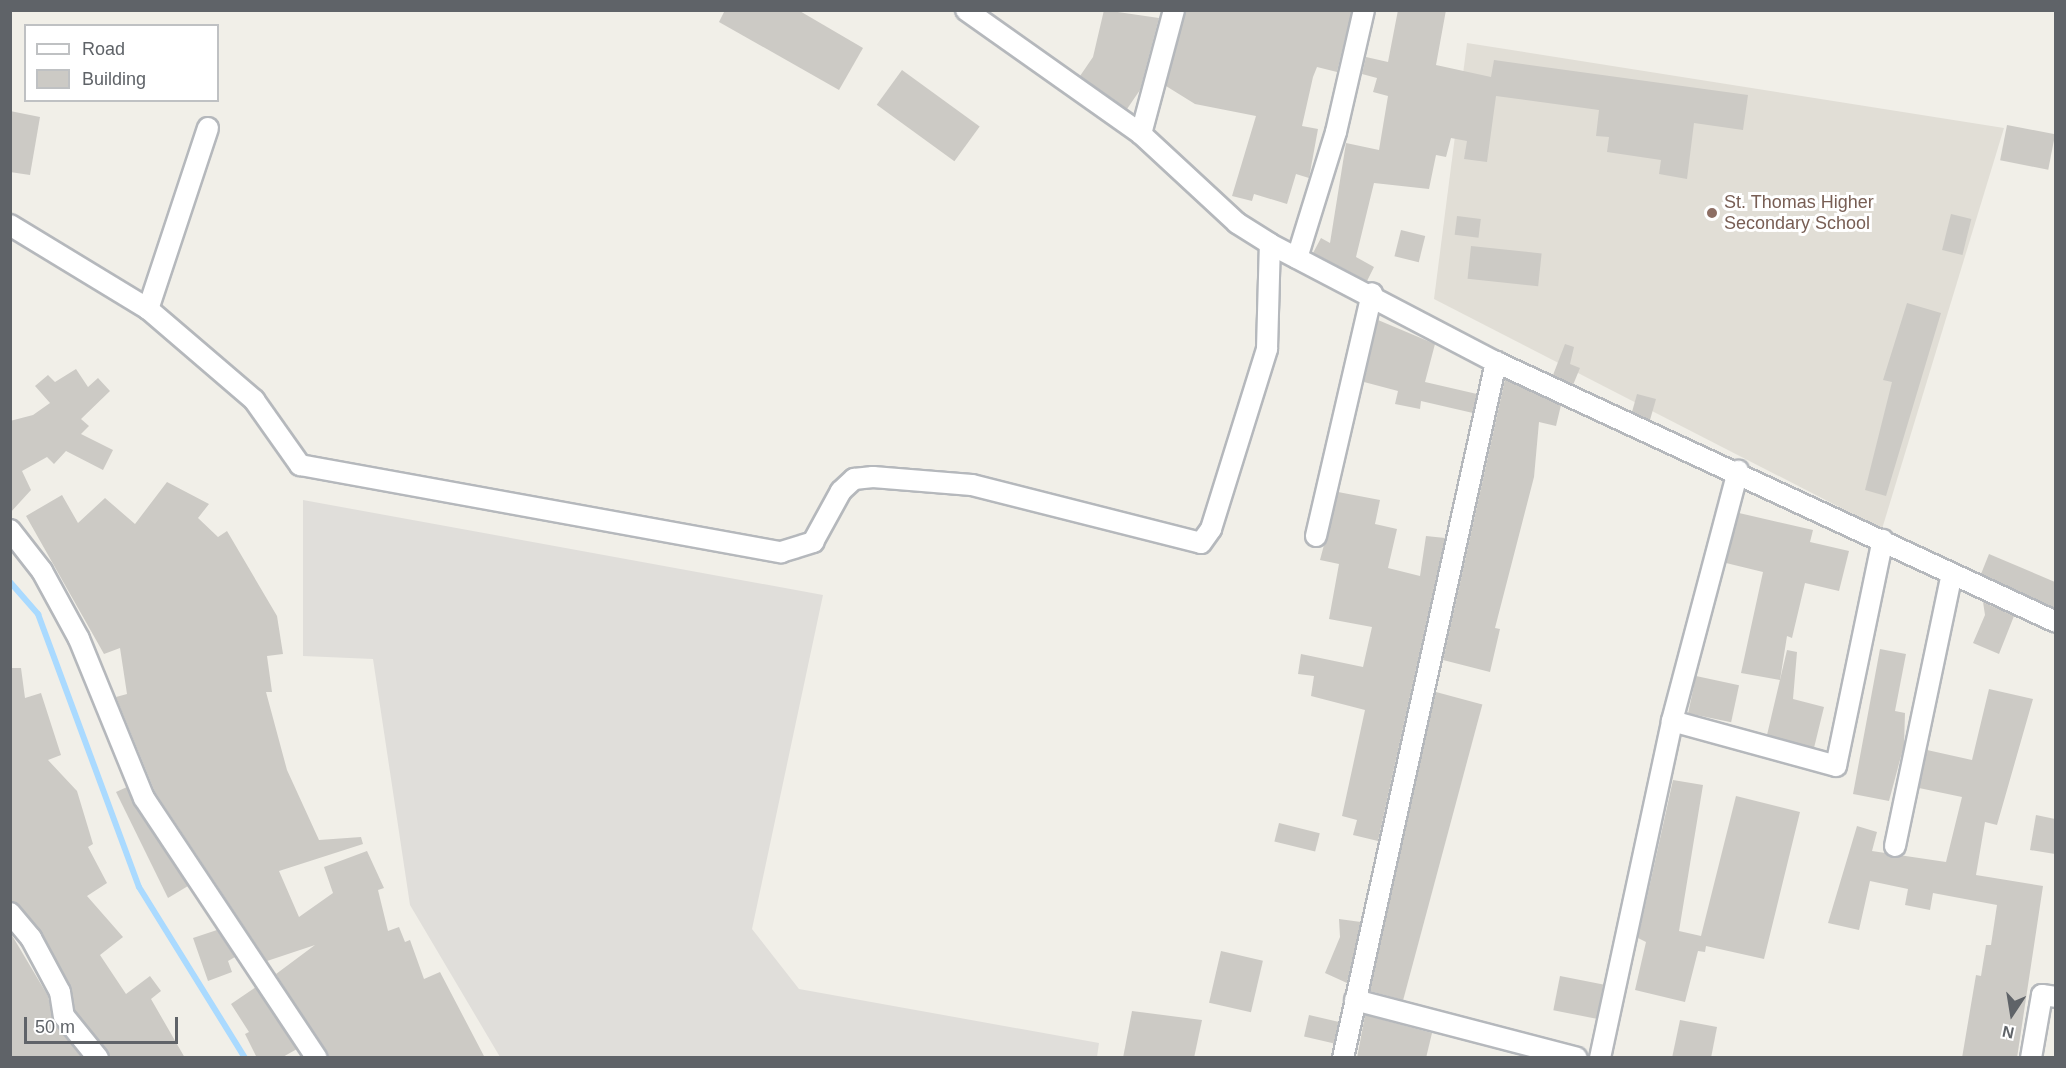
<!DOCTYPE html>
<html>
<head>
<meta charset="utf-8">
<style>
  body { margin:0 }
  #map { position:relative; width:2066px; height:1068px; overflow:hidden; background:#f1efe8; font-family:Arial,sans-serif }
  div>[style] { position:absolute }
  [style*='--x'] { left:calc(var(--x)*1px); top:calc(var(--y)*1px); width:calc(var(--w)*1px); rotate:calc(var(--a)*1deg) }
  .industrial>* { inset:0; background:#e0deda }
  .education>* { inset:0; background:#e1ded6 }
  .stream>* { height:6px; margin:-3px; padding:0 3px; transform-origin:3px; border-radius:3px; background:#aadaff }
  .building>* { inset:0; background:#cccac5; transform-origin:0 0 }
  .roads { filter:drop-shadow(2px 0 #b5b8bc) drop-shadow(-2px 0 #b5b8bc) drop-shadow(0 2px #b5b8bc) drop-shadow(0 -2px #b5b8bc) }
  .minor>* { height:20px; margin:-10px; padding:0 10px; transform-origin:10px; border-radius:10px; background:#fff }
  .dots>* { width:16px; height:16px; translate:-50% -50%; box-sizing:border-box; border:3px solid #fff; border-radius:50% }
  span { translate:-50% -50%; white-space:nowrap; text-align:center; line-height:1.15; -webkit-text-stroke:6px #fff; paint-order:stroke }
  .education-label { font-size:18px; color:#785e54 }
  .left { translate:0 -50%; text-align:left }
  .frame { position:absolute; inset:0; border:12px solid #5f6368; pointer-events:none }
  .legend { position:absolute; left:24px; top:24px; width:195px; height:78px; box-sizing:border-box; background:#fff; border:2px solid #bfc1c3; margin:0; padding:8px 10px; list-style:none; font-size:18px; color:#5f6368 }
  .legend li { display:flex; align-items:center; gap:12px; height:30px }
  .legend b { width:30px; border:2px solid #bfc1c3 }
  .north { position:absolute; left:1982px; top:984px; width:60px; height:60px; -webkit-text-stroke:4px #fff; paint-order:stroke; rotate:192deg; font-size:16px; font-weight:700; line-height:24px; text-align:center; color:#5f6368 }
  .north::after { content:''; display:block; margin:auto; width:21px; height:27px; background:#5f6368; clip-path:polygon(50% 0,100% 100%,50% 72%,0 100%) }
  .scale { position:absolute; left:24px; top:1017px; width:154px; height:27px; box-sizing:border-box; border:3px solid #5f6368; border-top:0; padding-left:8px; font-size:18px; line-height:21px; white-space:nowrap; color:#5f6368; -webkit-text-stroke:4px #fff; paint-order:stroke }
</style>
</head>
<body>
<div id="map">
  <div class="industrial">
    <div style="clip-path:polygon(303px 500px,823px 595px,752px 929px,799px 989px,1099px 1043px,1097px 1057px,500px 1057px,410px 905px,373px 659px,303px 656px)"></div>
  </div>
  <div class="education">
    <div style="clip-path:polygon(1467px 43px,2004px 128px,1882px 529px,1434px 299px)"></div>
  </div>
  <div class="stream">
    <div style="--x:10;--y:582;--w:43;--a:48.8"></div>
    <div style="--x:38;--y:614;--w:291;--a:69.7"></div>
    <div style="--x:139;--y:887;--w:201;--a:58.2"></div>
  </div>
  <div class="building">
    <div style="clip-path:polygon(725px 10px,798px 10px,863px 48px,839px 90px,719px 22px)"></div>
    <div style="clip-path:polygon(1104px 10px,1159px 18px,1140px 90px,1127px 109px,1080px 76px,1093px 57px)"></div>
    <div style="clip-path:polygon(1186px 10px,1352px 10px,1337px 72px,1317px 67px,1313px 77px,1302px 126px,1318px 129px,1309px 178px,1296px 174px,1287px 204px,1254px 194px,1252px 201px,1232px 196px,1256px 116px,1195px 104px,1166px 86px)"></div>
    <div style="clip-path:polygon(1398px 10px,1446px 10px,1436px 65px,1491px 77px,1494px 60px,1748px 95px,1743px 130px,1694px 123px,1687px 179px,1659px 174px,1661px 160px,1607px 152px,1609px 137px,1596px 136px,1599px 110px,1496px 96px,1487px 162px,1464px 159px,1467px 141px,1451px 138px,1446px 157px,1436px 155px,1429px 189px,1374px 183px,1356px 257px,1374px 267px,1367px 281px,1313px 253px,1321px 238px,1330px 243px,1346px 143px,1379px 150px,1388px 96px,1373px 92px,1377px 78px,1362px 74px,1366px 57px,1388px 62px)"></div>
    <div style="left:902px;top:70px;width:96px;height:43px;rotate:36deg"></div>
    <div style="clip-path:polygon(10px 111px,40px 117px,30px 175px,10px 172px)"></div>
    <div style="left:2007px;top:125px;width:49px;height:36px;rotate:11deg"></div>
    <div style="left:1951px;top:214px;width:21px;height:37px;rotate:14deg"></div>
    <div style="left:1457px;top:216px;width:24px;height:19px;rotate:7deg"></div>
    <div style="left:1401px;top:230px;width:25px;height:27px;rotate:14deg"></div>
    <div style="left:1471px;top:246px;width:71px;height:33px;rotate:6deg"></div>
    <div style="clip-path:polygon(1907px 303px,1941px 313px,1886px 496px,1865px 490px,1892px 382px,1883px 380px)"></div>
    <div style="clip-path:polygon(1378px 320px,1435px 344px,1425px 382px,1477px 394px,1473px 413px,1421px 401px,1420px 409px,1395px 404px,1398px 391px,1364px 382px)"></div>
    <div style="clip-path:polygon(1565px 344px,1574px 347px,1570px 364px,1580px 368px,1573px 385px,1553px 375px)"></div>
    <div style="clip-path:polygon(76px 369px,88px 387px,98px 378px,110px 391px,81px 419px,89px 426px,81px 434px,113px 450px,103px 470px,66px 451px,54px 464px,47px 457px,22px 471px,31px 490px,10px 513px,10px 421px,33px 415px,50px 403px,35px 386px,48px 375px,55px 382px)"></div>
    <div style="clip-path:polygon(1505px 379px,1561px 405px,1556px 426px,1539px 422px,1534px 477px,1495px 628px,1500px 629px,1490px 672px,1443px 660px)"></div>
    <div style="clip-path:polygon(1637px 394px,1656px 399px,1650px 420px,1632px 412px)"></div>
    <div style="clip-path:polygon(167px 482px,209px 504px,198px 518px,218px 537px,227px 531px,277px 616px,283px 654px,267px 656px,272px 692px,266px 692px,287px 770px,319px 840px,361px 837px,363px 844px,279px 871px,299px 917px,333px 893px,324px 867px,367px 851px,384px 888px,378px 890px,388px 931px,399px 927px,405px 942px,410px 940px,424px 979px,440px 972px,485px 1058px,329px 1058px,276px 974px,315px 945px,267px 961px,155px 792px,116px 697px,127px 694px,120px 648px,104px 654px,26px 516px,62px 495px,78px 523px,105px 498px,135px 524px)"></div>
    <div style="clip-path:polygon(1338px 492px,1380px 500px,1375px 524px,1397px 529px,1388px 568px,1420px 576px,1426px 536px,1445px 538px,1378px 841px,1353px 835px,1357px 820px,1342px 816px,1365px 710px,1311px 696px,1314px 676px,1298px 674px,1301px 654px,1363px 667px,1372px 627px,1329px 619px,1339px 564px,1320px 560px)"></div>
    <div style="clip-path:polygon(1739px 513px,1813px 530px,1810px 542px,1849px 551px,1839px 591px,1805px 583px,1792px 638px,1787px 636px,1780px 680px,1741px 673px,1763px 572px,1726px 563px)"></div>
    <div style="clip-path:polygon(1989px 554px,2055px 582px,2055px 608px,1981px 574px)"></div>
    <div style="clip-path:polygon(1983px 602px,2014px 616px,1999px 654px,1973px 643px,1985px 615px)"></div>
    <div style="clip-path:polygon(1880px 649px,1906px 654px,1895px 711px,1905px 713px,1904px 745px,1889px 801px,1853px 794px)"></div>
    <div style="clip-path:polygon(1787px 650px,1797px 652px,1793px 699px,1824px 707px,1814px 748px,1767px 735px)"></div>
    <div style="clip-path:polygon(10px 668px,21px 668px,25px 698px,41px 693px,61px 755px,48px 760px,77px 791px,93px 844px,88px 847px,107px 883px,87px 896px,123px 937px,100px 955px,126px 994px,150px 976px,161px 991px,151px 999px,185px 1058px,110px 1058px,75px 1011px,71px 987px,41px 932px,10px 901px)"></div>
    <div style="left:1696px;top:676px;width:44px;height:38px;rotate:12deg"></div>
    <div style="clip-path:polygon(1989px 689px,2033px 699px,1997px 825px,1985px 822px,1976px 875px,2043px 886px,2017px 1058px,1962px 1058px,1976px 975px,1981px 976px,1986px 945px,1991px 945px,1997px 905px,1933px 893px,1930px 910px,1905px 905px,1908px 889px,1870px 881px,1859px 930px,1828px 923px,1857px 826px,1877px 832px,1872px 851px,1946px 862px,1962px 797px,1919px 788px,1927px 750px,1972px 760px)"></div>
    <div style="left:1436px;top:692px;width:48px;height:306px;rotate:15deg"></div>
    <div style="clip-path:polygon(1673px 780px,1703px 785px,1679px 931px,1701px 936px,1736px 796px,1800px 812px,1764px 959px,1706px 946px,1705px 952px,1698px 951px,1685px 1002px,1635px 990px,1646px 942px,1638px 938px)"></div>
    <div style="clip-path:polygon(127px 787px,188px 886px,168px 898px,116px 792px)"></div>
    <div style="clip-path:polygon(2036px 815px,2055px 819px,2055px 854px,2030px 850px)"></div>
    <div style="left:1279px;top:823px;width:42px;height:19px;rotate:14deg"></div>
    <div style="clip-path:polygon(1339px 919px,1361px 922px,1347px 983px,1325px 973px,1340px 937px)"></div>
    <div style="clip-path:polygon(217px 930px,235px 957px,228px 961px,232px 972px,208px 981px,193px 938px)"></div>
    <div style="clip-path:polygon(10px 932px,48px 996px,54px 1023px,82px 1058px,10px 1058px)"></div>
    <div style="left:1221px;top:951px;width:43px;height:53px;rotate:13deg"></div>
    <div style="left:1560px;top:976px;width:44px;height:35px;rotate:11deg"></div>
    <div style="clip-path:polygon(256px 987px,297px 1049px,281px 1058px,257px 1058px,245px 1034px,249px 1032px,231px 1004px)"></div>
    <div style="clip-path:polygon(1132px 1011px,1202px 1020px,1194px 1058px,1123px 1058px)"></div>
    <div style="left:1309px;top:1015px;width:31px;height:22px;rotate:13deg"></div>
    <div style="clip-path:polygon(1365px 1015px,1432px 1033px,1426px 1058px,1357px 1058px)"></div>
    <div style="clip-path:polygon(1680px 1020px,1717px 1027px,1711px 1058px,1672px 1058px)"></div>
  </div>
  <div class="roads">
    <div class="minor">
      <div style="--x:966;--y:10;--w:214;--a:35.3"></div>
      <div style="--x:1141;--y:134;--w:131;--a:42.8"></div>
      <div style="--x:1237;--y:223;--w:39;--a:32"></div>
      <div style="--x:1270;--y:244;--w:255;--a:27.6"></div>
      <div style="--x:1496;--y:362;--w:617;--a:24.9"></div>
      <div style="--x:208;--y:128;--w:191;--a:108.3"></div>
      <div style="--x:148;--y:309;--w:140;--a:40.6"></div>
      <div style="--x:254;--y:400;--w:80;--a:54.7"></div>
      <div style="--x:300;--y:465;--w:489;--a:10.3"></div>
      <div style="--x:781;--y:552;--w:34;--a:-17"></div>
      <div style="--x:813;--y:542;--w:58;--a:-61.2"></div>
      <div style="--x:841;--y:491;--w:18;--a:-43"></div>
      <div style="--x:854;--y:479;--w:19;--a:-6"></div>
      <div style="--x:873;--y:477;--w:99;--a:4.6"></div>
      <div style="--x:972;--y:485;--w:236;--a:14.2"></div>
      <div style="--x:1201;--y:543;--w:17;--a:-54"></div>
      <div style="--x:1211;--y:529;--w:189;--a:-72.7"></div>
      <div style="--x:1267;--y:349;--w:105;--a:-88.4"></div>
      <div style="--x:1141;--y:134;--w:128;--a:-75.1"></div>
      <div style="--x:10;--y:225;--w:162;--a:31.3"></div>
      <div style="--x:1297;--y:258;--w:132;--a:-72.8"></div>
      <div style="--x:1336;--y:132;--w:125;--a:-77.1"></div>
      <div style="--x:10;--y:530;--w:52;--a:52"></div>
      <div style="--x:42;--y:571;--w:77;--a:61.4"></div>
      <div style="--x:79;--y:639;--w:172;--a:67.8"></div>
      <div style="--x:144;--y:798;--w:312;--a:56.4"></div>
      <div style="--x:1316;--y:536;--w:249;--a:-77"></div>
      <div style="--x:1672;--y:721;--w:170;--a:15.3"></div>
      <div style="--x:1836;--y:766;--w:231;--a:-78.3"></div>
      <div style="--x:1895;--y:846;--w:278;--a:-78.2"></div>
      <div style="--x:10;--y:913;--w:33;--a:50"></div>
      <div style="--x:31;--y:938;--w:61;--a:61.8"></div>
      <div style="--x:60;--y:992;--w:24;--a:81"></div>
      <div style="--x:64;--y:1016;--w:54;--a:51"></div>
      <div style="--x:1355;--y:1000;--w:229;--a:14.6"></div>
      <div style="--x:1343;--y:1058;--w:713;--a:-77.6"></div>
      <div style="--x:1600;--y:1058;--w:345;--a:-77.9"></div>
      <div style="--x:1672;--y:721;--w:259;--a:-75.2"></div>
      <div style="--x:2031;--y:1058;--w:64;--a:-80.1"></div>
      <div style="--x:2042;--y:995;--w:14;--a:8"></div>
    </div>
  </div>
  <div class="dots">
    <div style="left:1712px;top:213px;background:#8d6e63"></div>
  </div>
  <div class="education-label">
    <span class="left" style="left:1724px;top:213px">St. Thomas Higher<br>Secondary School</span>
  </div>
  <div class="frame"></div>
  <ul class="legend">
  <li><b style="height:8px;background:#fff"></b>Road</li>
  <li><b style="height:16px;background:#cccac5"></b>Building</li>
  </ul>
  <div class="north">N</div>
  <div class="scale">50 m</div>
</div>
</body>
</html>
